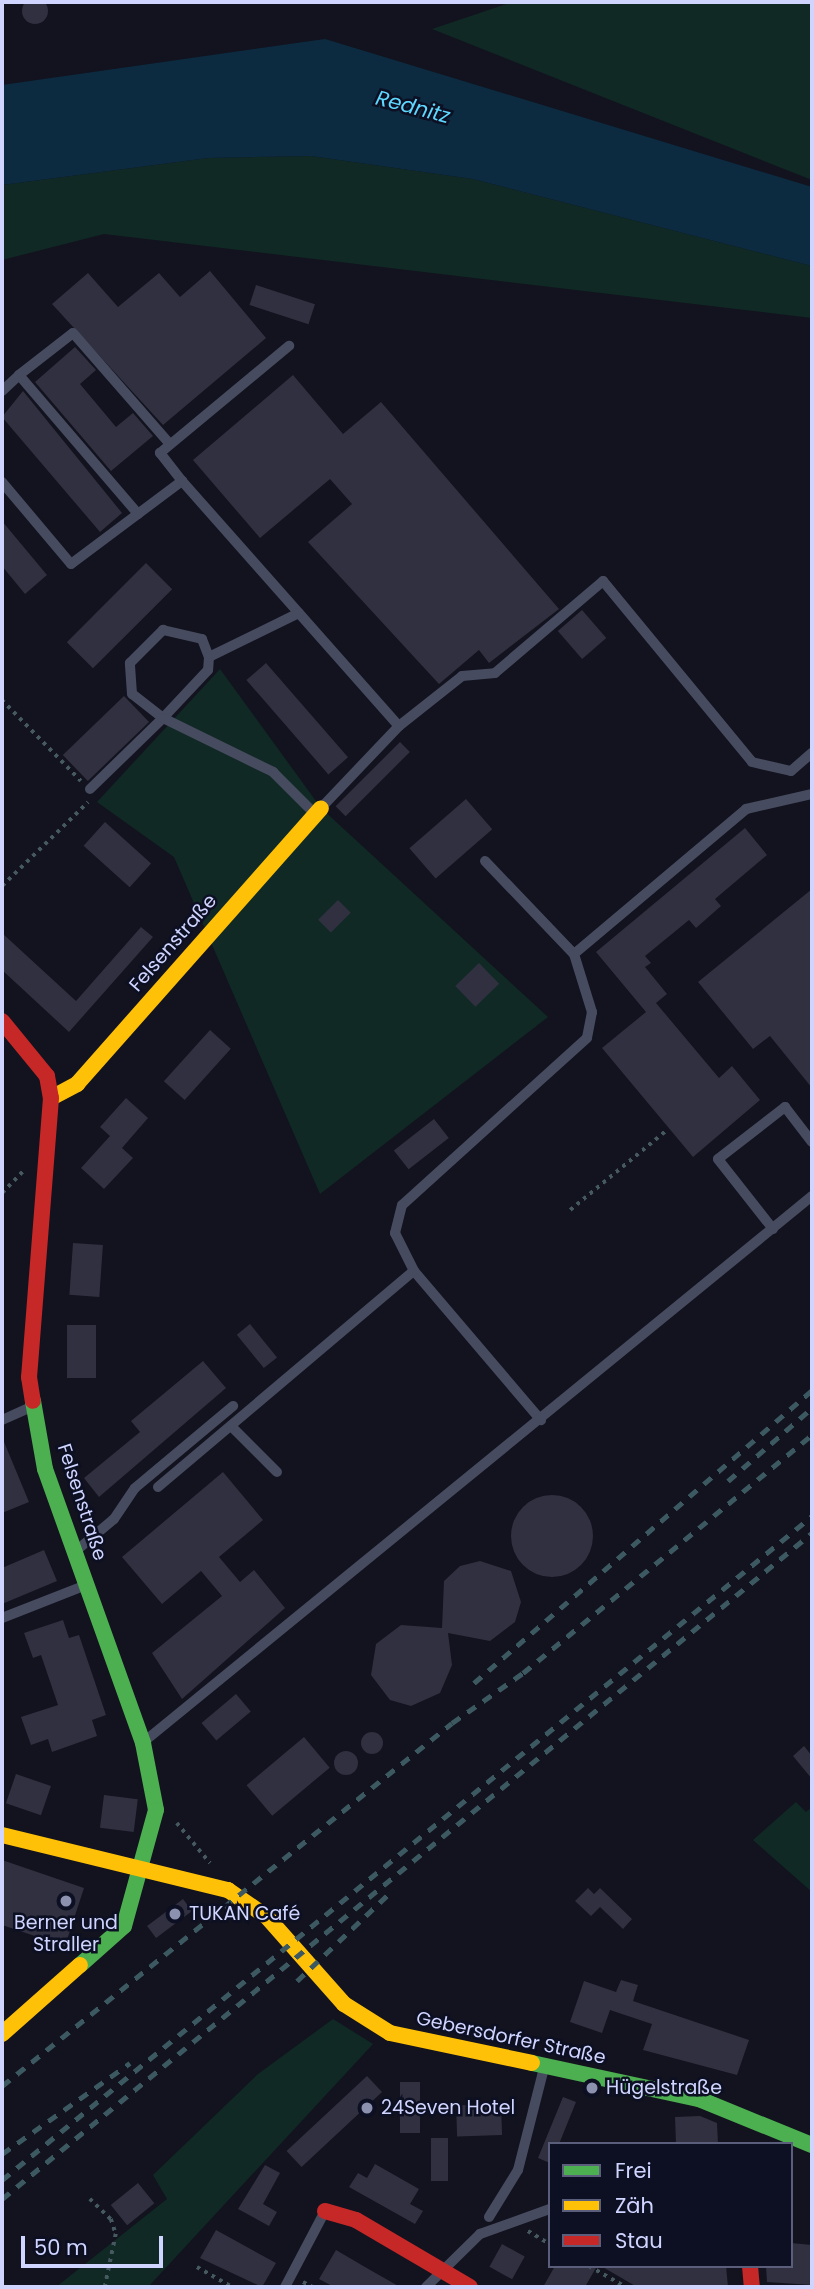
<!DOCTYPE html>
<html>
<head>
<meta charset="utf-8">
<style>
  body { margin:0 }
  #map { position:relative; width:814px; height:2289px; overflow:hidden; background:#12131e; font-family:Poppins,sans-serif }
  div>[style] { position:absolute }
  [style*='--x'] { left:calc(var(--x)*1px); top:calc(var(--y)*1px); width:calc(var(--w)*1px); rotate:calc(var(--a)*1deg) }
  .green>* { inset:0; background:#102925 }
  .water>* { inset:0; background:#0c2b41 }
  .building>* { inset:0; background:#303040; transform-origin:0 0 }
  .round { border-radius:50% }
  .path>* { height:3.5px; margin-top:-1.75px; transform-origin:0; background:repeating-linear-gradient(90deg,#465961 0 3.5px,transparent 0 8.5px) }
  .lane>* { height:10px; margin:-5px; padding:0 5px; transform-origin:5px; border-radius:5px; background:#474b5f }
  .fast>* { height:16px; margin:-8px; padding:0 8px; transform-origin:8px; border-radius:8px; background:#4caf50 }
  .slow>* { height:16px; margin:-8px; padding:0 8px; transform-origin:8px; border-radius:8px; background:#ffc107 }
  .jam>* { height:16px; margin:-8px; padding:0 8px; transform-origin:8px; border-radius:8px; background:#c62828 }
  .rail>* { height:5px; margin-top:-2.5px; transform-origin:0; background:repeating-linear-gradient(90deg,#3c5962 0 10px,transparent 0 19px) }
  .dots>* { width:19px; height:19px; translate:-50% -50%; box-sizing:border-box; border:4px solid #0d0f23; border-radius:50% }
  span { translate:-50% -50%; white-space:nowrap; text-align:center; line-height:1.15; -webkit-text-stroke:5px #0d0f23; paint-order:stroke }
  .street-label { font-size:19px; color:#cfd5ff }
  .poi-label { font-size:19px; color:#cfd5ff }
  .left { translate:0 -50%; text-align:left }
  .water-label { font-size:21px; color:#5dd8ff; font-style:italic }
  .frame { position:absolute; inset:0; border:4px solid #cfd5ff; pointer-events:none }
  .legend { position:absolute; left:548px; top:2142px; width:245px; height:126px; box-sizing:border-box; background:#0d0f23; border:2px solid #5b5e7b; margin:0; padding:9px 12px; list-style:none; font-size:21px; color:#cfd5ff }
  .legend li { display:flex; align-items:center; gap:14px; height:35px }
  .legend b { width:35px; border:2px solid #5b5e7b }
  .scale { position:absolute; left:21px; top:2236px; width:142px; height:32px; box-sizing:border-box; border:4px solid #cfd5ff; border-top:0; padding-left:9px; font-size:21px; line-height:24px; white-space:nowrap; color:#cfd5ff; -webkit-text-stroke:5px #0d0f23; paint-order:stroke }
</style>
</head>
<body>
<div id="map">
  <div class="green">
    <div style="clip-path:polygon(512px 2px,812px 2px,812px 180px,432px 29px)"></div>
    <div style="clip-path:polygon(311px 156px,473px 179px,812px 266px,812px 318px,104px 234px,2px 260px,2px 185px,208px 158px)"></div>
    <div style="clip-path:polygon(220px 669px,321px 808px,548px 1017px,320px 1194px,174px 857px,97px 802px)"></div>
    <div style="clip-path:polygon(796px 1802px,806px 1812px,812px 1807px,812px 1892px,753px 1840px)"></div>
    <div style="clip-path:polygon(333px 2019px,373px 2044px,148px 2287px,56px 2287px,167px 2199px,153px 2175px,258px 2074px)"></div>
  </div>
  <div class="water">
    <div style="clip-path:polygon(325px 39px,812px 187px,812px 266px,473px 179px,311px 156px,208px 158px,2px 185px,2px 85px)"></div>
  </div>
  <div class="building">
    <div class="round" style="left:22px;top:-2px;width:26px;height:26px"></div>
    <div style="clip-path:polygon(210px 271px,266px 338px,163px 425px,52px 304px,88px 273px,118px 307px,159px 273px,180px 297px)"></div>
    <div style="left:256px;top:285px;width:62px;height:21px;rotate:18deg"></div>
    <div style="clip-path:polygon(75px 347px,96px 370px,80px 384px,116px 427px,133px 413px,153px 436px,111px 471px,35px 382px)"></div>
    <div style="clip-path:polygon(293px 375px,343px 434px,381px 402px,559px 609px,489px 663px,479px 650px,439px 684px,308px 542px,352px 504px,330px 479px,260px 538px,193px 460px)"></div>
    <div style="clip-path:polygon(23px 391px,122px 513px,100px 532px,2px 417px)"></div>
    <div style="clip-path:polygon(2px 521px,47px 575px,25px 594px,2px 566px)"></div>
    <div style="left:146px;top:563px;width:37px;height:112px;rotate:45deg"></div>
    <div style="left:582px;top:610px;width:37px;height:32px;rotate:49deg"></div>
    <div style="left:266px;top:663px;width:125px;height:26px;rotate:49deg"></div>
    <div style="left:124px;top:696px;width:36px;height:85px;rotate:46deg"></div>
    <div style="left:400px;top:742px;width:14px;height:91px;rotate:45deg"></div>
    <div style="left:466px;top:799px;width:40px;height:75px;rotate:49deg"></div>
    <div style="left:105px;top:822px;width:62px;height:32px;rotate:42deg"></div>
    <div style="clip-path:polygon(745px 828px,767px 855px,715px 899px,721px 906px,696px 928px,689px 920px,645px 956px,651px 963px,645px 967px,667px 994px,656px 1003px,719px 1078px,732px 1066px,760px 1100px,693px 1157px,602px 1048px,646px 1012px,596px 952px)"></div>
    <div style="clip-path:polygon(812px 889px,812px 1088px,770px 1036px,753px 1049px,698px 982px)"></div>
    <div style="left:338px;top:900px;width:18px;height:28px;rotate:45deg"></div>
    <div style="clip-path:polygon(141px 927px,153px 937px,69px 1032px,2px 970px,2px 933px,76px 1001px)"></div>
    <div style="left:479px;top:963px;width:29px;height:33px;rotate:46deg"></div>
    <div style="left:210px;top:1030px;width:28px;height:69px;rotate:42deg"></div>
    <div style="clip-path:polygon(126px 1098px,148px 1118px,122px 1148px,133px 1158px,104px 1189px,81px 1168px,110px 1136px,100px 1127px)"></div>
    <div style="left:434px;top:1119px;width:24px;height:51px;rotate:52deg"></div>
    <div style="left:73px;top:1243px;width:30px;height:52px;rotate:4deg"></div>
    <div style="left:250px;top:1324px;width:43px;height:17px;rotate:51deg"></div>
    <div style="left:67px;top:1325px;width:29px;height:53px"></div>
    <div style="clip-path:polygon(203px 1361px,226px 1388px,99px 1497px,84px 1478px,140px 1432px,131px 1421px)"></div>
    <div style="clip-path:polygon(2px 1437px,29px 1502px,2px 1513px)"></div>
    <div style="clip-path:polygon(223px 1472px,263px 1520px,219px 1557px,240px 1582px,254px 1570px,285px 1608px,182px 1699px,152px 1653px,222px 1596px,201px 1571px,162px 1604px,122px 1557px)"></div>
    <div class="round" style="left:511px;top:1495px;width:82px;height:82px"></div>
    <div style="clip-path:polygon(44px 1550px,57px 1581px,2px 1604px,2px 1568px)"></div>
    <div style="clip-path:polygon(480px 1561px,511px 1571px,521px 1602px,515px 1622px,490px 1641px,448px 1633px,452px 1665px,440px 1693px,411px 1706px,390px 1700px,371px 1675px,376px 1644px,401px 1625px,442px 1628px,444px 1581px,460px 1566px)"></div>
    <div style="clip-path:polygon(63px 1620px,69px 1638px,79px 1635px,106px 1715px,92px 1720px,97px 1736px,52px 1752px,48px 1739px,31px 1745px,21px 1717px,58px 1705px,41px 1655px,33px 1658px,24px 1633px)"></div>
    <div style="left:236px;top:1694px;width:23px;height:45px;rotate:50deg"></div>
    <div class="round" style="left:361px;top:1732px;width:22px;height:22px"></div>
    <div style="left:304px;top:1737px;width:40px;height:75px;rotate:50deg"></div>
    <div style="clip-path:polygon(804px 1746px,812px 1756px,812px 1779px,793px 1756px)"></div>
    <div class="round" style="left:334px;top:1751px;width:24px;height:24px"></div>
    <div style="left:16px;top:1774px;width:37px;height:31px;rotate:19deg"></div>
    <div style="left:104px;top:1795px;width:34px;height:33px;rotate:7deg"></div>
    <div style="clip-path:polygon(2px 1860px,84px 1888px,65px 1946px,2px 1925px)"></div>
    <div style="clip-path:polygon(588px 1888px,594px 1894px,600px 1888px,632px 1919px,623px 1929px,600px 1907px,591px 1916px,575px 1901px)"></div>
    <div style="left:183px;top:1899px;width:15px;height:45px;rotate:53deg"></div>
    <div style="clip-path:polygon(621px 1980px,638px 1985px,633px 2001px,749px 2040px,737px 2075px,643px 2050px,652px 2024px,610px 2010px,602px 2033px,570px 2022px,584px 1981px,616px 1992px)"></div>
    <div style="left:367px;top:2076px;width:22px;height:110px;rotate:47deg"></div>
    <div style="left:400px;top:2082px;width:20px;height:51px"></div>
    <div style="clip-path:polygon(563px 2097px,576px 2102px,559px 2144px,550px 2144px,550px 2163px,538px 2158px)"></div>
    <div style="left:501px;top:2104px;width:31px;height:45px;rotate:88deg"></div>
    <div style="clip-path:polygon(700px 2116px,717px 2123px,718px 2144px,676px 2144px,675px 2117px)"></div>
    <div style="left:431px;top:2138px;width:17px;height:43px"></div>
    <div style="clip-path:polygon(375px 2164px,419px 2189px,410px 2204px,423px 2211px,415px 2224px,349px 2187px,358px 2173px,367px 2178px)"></div>
    <div style="clip-path:polygon(265px 2165px,280px 2173px,263px 2204px,277px 2212px,269px 2226px,238px 2209px)"></div>
    <div style="left:138px;top:2183px;width:26px;height:35px;rotate:51deg"></div>
    <div style="clip-path:polygon(216px 2230px,276px 2263px,262px 2287px,200px 2258px)"></div>
    <div style="clip-path:polygon(791px 2243px,812px 2245px,812px 2285px,767px 2282px,766px 2266px,791px 2266px)"></div>
    <div style="left:502px;top:2244px;width:26px;height:26px;rotate:29deg"></div>
    <div style="clip-path:polygon(336px 2250px,365px 2267px,400px 2287px,334px 2287px,319px 2279px)"></div>
    <div style="clip-path:polygon(555px 2266px,597px 2266px,585px 2287px,543px 2287px)"></div>
    <div style="clip-path:polygon(601px 2266px,726px 2266px,728px 2287px,637px 2287px)"></div>
  </div>
  <div class="path">
    <div style="--x:2;--y:700;--w:113;--a:45.7"></div>
    <div style="--x:2;--y:886;--w:120;--a:-44.3"></div>
    <div style="--x:2;--y:1193;--w:32;--a:-46"></div>
    <div style="--x:570;--y:1210;--w:124;--a:-39.5"></div>
    <div style="--x:177;--y:1823;--w:52;--a:50.5"></div>
    <div style="--x:90;--y:2199;--w:29;--a:44"></div>
    <div style="--x:111;--y:2219;--w:16;--a:72"></div>
    <div style="--x:116;--y:2234;--w:54;--a:101.7"></div>
    <div style="--x:528;--y:2231;--w:26;--a:31"></div>
    <div style="--x:589;--y:2266;--w:43;--a:29.6"></div>
    <div style="--x:197;--y:2267;--w:40;--a:29.7"></div>
    <div style="--x:303;--y:2282;--w:11;--a:27"></div>
  </div>
  <div class="lane">
    <div style="--x:19;--y:375;--w:68;--a:-37.9"></div>
    <div style="--x:73;--y:333;--w:147;--a:48.9"></div>
    <div style="--x:2;--y:391;--w:23;--a:-43"></div>
    <div style="--x:19;--y:375;--w:183;--a:49.4"></div>
    <div style="--x:182;--y:481;--w:36;--a:-128"></div>
    <div style="--x:160;--y:453;--w:168;--a:-39.7"></div>
    <div style="--x:2;--y:482;--w:107;--a:49.9"></div>
    <div style="--x:71;--y:564;--w:139;--a:-36.8"></div>
    <div style="--x:182;--y:481;--w:327;--a:48.5"></div>
    <div style="--x:399;--y:726;--w:113;--a:133.6"></div>
    <div style="--x:163;--y:630;--w:40;--a:13"></div>
    <div style="--x:202;--y:639;--w:19;--a:69"></div>
    <div style="--x:209;--y:657;--w:13;--a:94"></div>
    <div style="--x:208;--y:670;--w:66;--a:133.2"></div>
    <div style="--x:163;--y:718;--w:39;--a:-142"></div>
    <div style="--x:132;--y:694;--w:31;--a:-94"></div>
    <div style="--x:130;--y:663;--w:47;--a:-45"></div>
    <div style="--x:209;--y:657;--w:100;--a:-26.1"></div>
    <div style="--x:399;--y:726;--w:80;--a:-38.4"></div>
    <div style="--x:462;--y:676;--w:33;--a:-5"></div>
    <div style="--x:495;--y:673;--w:142;--a:-40.4"></div>
    <div style="--x:603;--y:581;--w:234;--a:50.5"></div>
    <div style="--x:752;--y:762;--w:40;--a:13"></div>
    <div style="--x:791;--y:771;--w:28;--a:-41"></div>
    <div style="--x:90;--y:789;--w:102;--a:-44.2"></div>
    <div style="--x:163;--y:718;--w:123;--a:26.1"></div>
    <div style="--x:273;--y:772;--w:59;--a:45"></div>
    <div style="--x:485;--y:861;--w:129;--a:46.3"></div>
    <div style="--x:574;--y:954;--w:61;--a:72.8"></div>
    <div style="--x:592;--y:1012;--w:26;--a:101"></div>
    <div style="--x:587;--y:1038;--w:249;--a:137.9"></div>
    <div style="--x:402;--y:1205;--w:29;--a:104"></div>
    <div style="--x:395;--y:1233;--w:42;--a:63.4"></div>
    <div style="--x:414;--y:1271;--w:196;--a:49.6"></div>
    <div style="--x:574;--y:954;--w:225;--a:-40.1"></div>
    <div style="--x:746;--y:809;--w:68;--a:-12.8"></div>
    <div style="--x:773;--y:1229;--w:89;--a:-128.2"></div>
    <div style="--x:718;--y:1159;--w:85;--a:-37.8"></div>
    <div style="--x:785;--y:1107;--w:44;--a:52.4"></div>
    <div style="--x:2;--y:1420;--w:34;--a:-24"></div>
    <div style="--x:231;--y:1426;--w:65;--a:45"></div>
    <div style="--x:158;--y:1487;--w:335;--a:-40.2"></div>
    <div style="--x:77;--y:1550;--w:48;--a:-40"></div>
    <div style="--x:114;--y:1519;--w:37;--a:-56"></div>
    <div style="--x:135;--y:1488;--w:128;--a:-39.9"></div>
    <div style="--x:2;--y:1618;--w:90;--a:-21.4"></div>
    <div style="--x:146;--y:1740;--w:860;--a:-39.24"></div>
    <div style="--x:489;--y:2217;--w:55;--a:-58.3"></div>
    <div style="--x:518;--y:2170;--w:105;--a:-75.7"></div>
    <div style="--x:285;--y:2287;--w:86;--a:-62.2"></div>
    <div style="--x:426;--y:2287;--w:76;--a:-44.5"></div>
    <div style="--x:480;--y:2234;--w:74;--a:-19.7"></div>
  </div>
  <div class="fast">
    <div style="--x:33;--y:1401;--w:69;--a:80"></div>
    <div style="--x:45;--y:1469;--w:291;--a:70.3"></div>
    <div style="--x:143;--y:1743;--w:68;--a:79"></div>
    <div style="--x:156;--y:1810;--w:120;--a:105.4"></div>
    <div style="--x:124;--y:1926;--w:59;--a:138.4"></div>
    <div style="--x:532;--y:2063;--w:171;--a:12.2"></div>
    <div style="--x:699;--y:2099;--w:122;--a:22.2"></div>
  </div>
  <div class="slow">
    <div style="--x:51;--y:1098;--w:30;--a:-28"></div>
    <div style="--x:77;--y:1084;--w:368;--a:-48.5"></div>
    <div style="--x:2;--y:1835;--w:233;--a:13.7"></div>
    <div style="--x:228;--y:1890;--w:47;--a:34.7"></div>
    <div style="--x:267;--y:1917;--w:116;--a:48.5"></div>
    <div style="--x:344;--y:2004;--w:54;--a:32.2"></div>
    <div style="--x:390;--y:2033;--w:145;--a:11.9"></div>
    <div style="--x:2;--y:2034;--w:104;--a:-41.5"></div>
  </div>
  <div class="jam">
    <div style="--x:2;--y:1021;--w:71;--a:50.7"></div>
    <div style="--x:47;--y:1076;--w:22;--a:80"></div>
    <div style="--x:51;--y:1098;--w:280;--a:94.5"></div>
    <div style="--x:29;--y:1377;--w:24;--a:81"></div>
    <div style="--x:325;--y:2211;--w:32;--a:16"></div>
    <div style="--x:356;--y:2220;--w:132;--a:30.4"></div>
    <div style="--x:750;--y:2266;--w:21;--a:85"></div>
  </div>
  <div class="rail">
    <div style="--x:728;--y:1481;--w:111;--a:-41"></div>
    <div style="--x:474;--y:1683;--w:447;--a:-40.9"></div>
    <div style="--x:297;--y:1981;--w:132;--a:-43.5"></div>
    <div style="--x:2;--y:2086;--w:578;--a:-38.89"></div>
    <div style="--x:452;--y:1723;--w:87;--a:-35.2"></div>
    <div style="--x:523;--y:1673;--w:374;--a:-39.5"></div>
    <div style="--x:2;--y:2154;--w:157;--a:-35.4"></div>
    <div style="--x:2;--y:2180;--w:1047;--a:-39.34"></div>
    <div style="--x:2;--y:2199;--w:1049;--a:-39.43"></div>
  </div>
  <div class="dots">
    <div style="left:66px;top:1901px;background:#8d91b0"></div>
    <div style="left:175px;top:1914px;background:#8d91b0"></div>
    <div style="left:592px;top:2088px;background:#8d91b0"></div>
    <div style="left:367px;top:2108px;background:#8d91b0"></div>
  </div>
  <div class="street-label">
    <span style="left:173px;top:943px;rotate:-49deg">Felsenstraße</span>
    <span style="left:82px;top:1502px;rotate:72deg">Felsenstraße</span>
    <span style="left:511px;top:2038px;rotate:12deg">Gebersdorfer Straße</span>
  </div>
  <div class="poi-label">
    <span class="left" style="left:189px;top:1914px">TUKAN Café</span>
    <span style="left:66px;top:1934px">Berner und<br>Straller</span>
    <span class="left" style="left:606px;top:2088px">Hügelstraße</span>
    <span class="left" style="left:381px;top:2108px">24Seven Hotel</span>
  </div>
  <div class="water-label">
    <span style="left:413px;top:107px;rotate:15deg">Rednitz</span>
  </div>
  <div class="frame"></div>
  <ul class="legend">
  <li><b style="height:9px;background:#4caf50"></b>Frei</li>
  <li><b style="height:9px;background:#ffc107"></b>Zäh</li>
  <li><b style="height:9px;background:#c62828"></b>Stau</li>
  </ul>
  <div class="scale">50 m</div>
</div>
</body>
</html>
